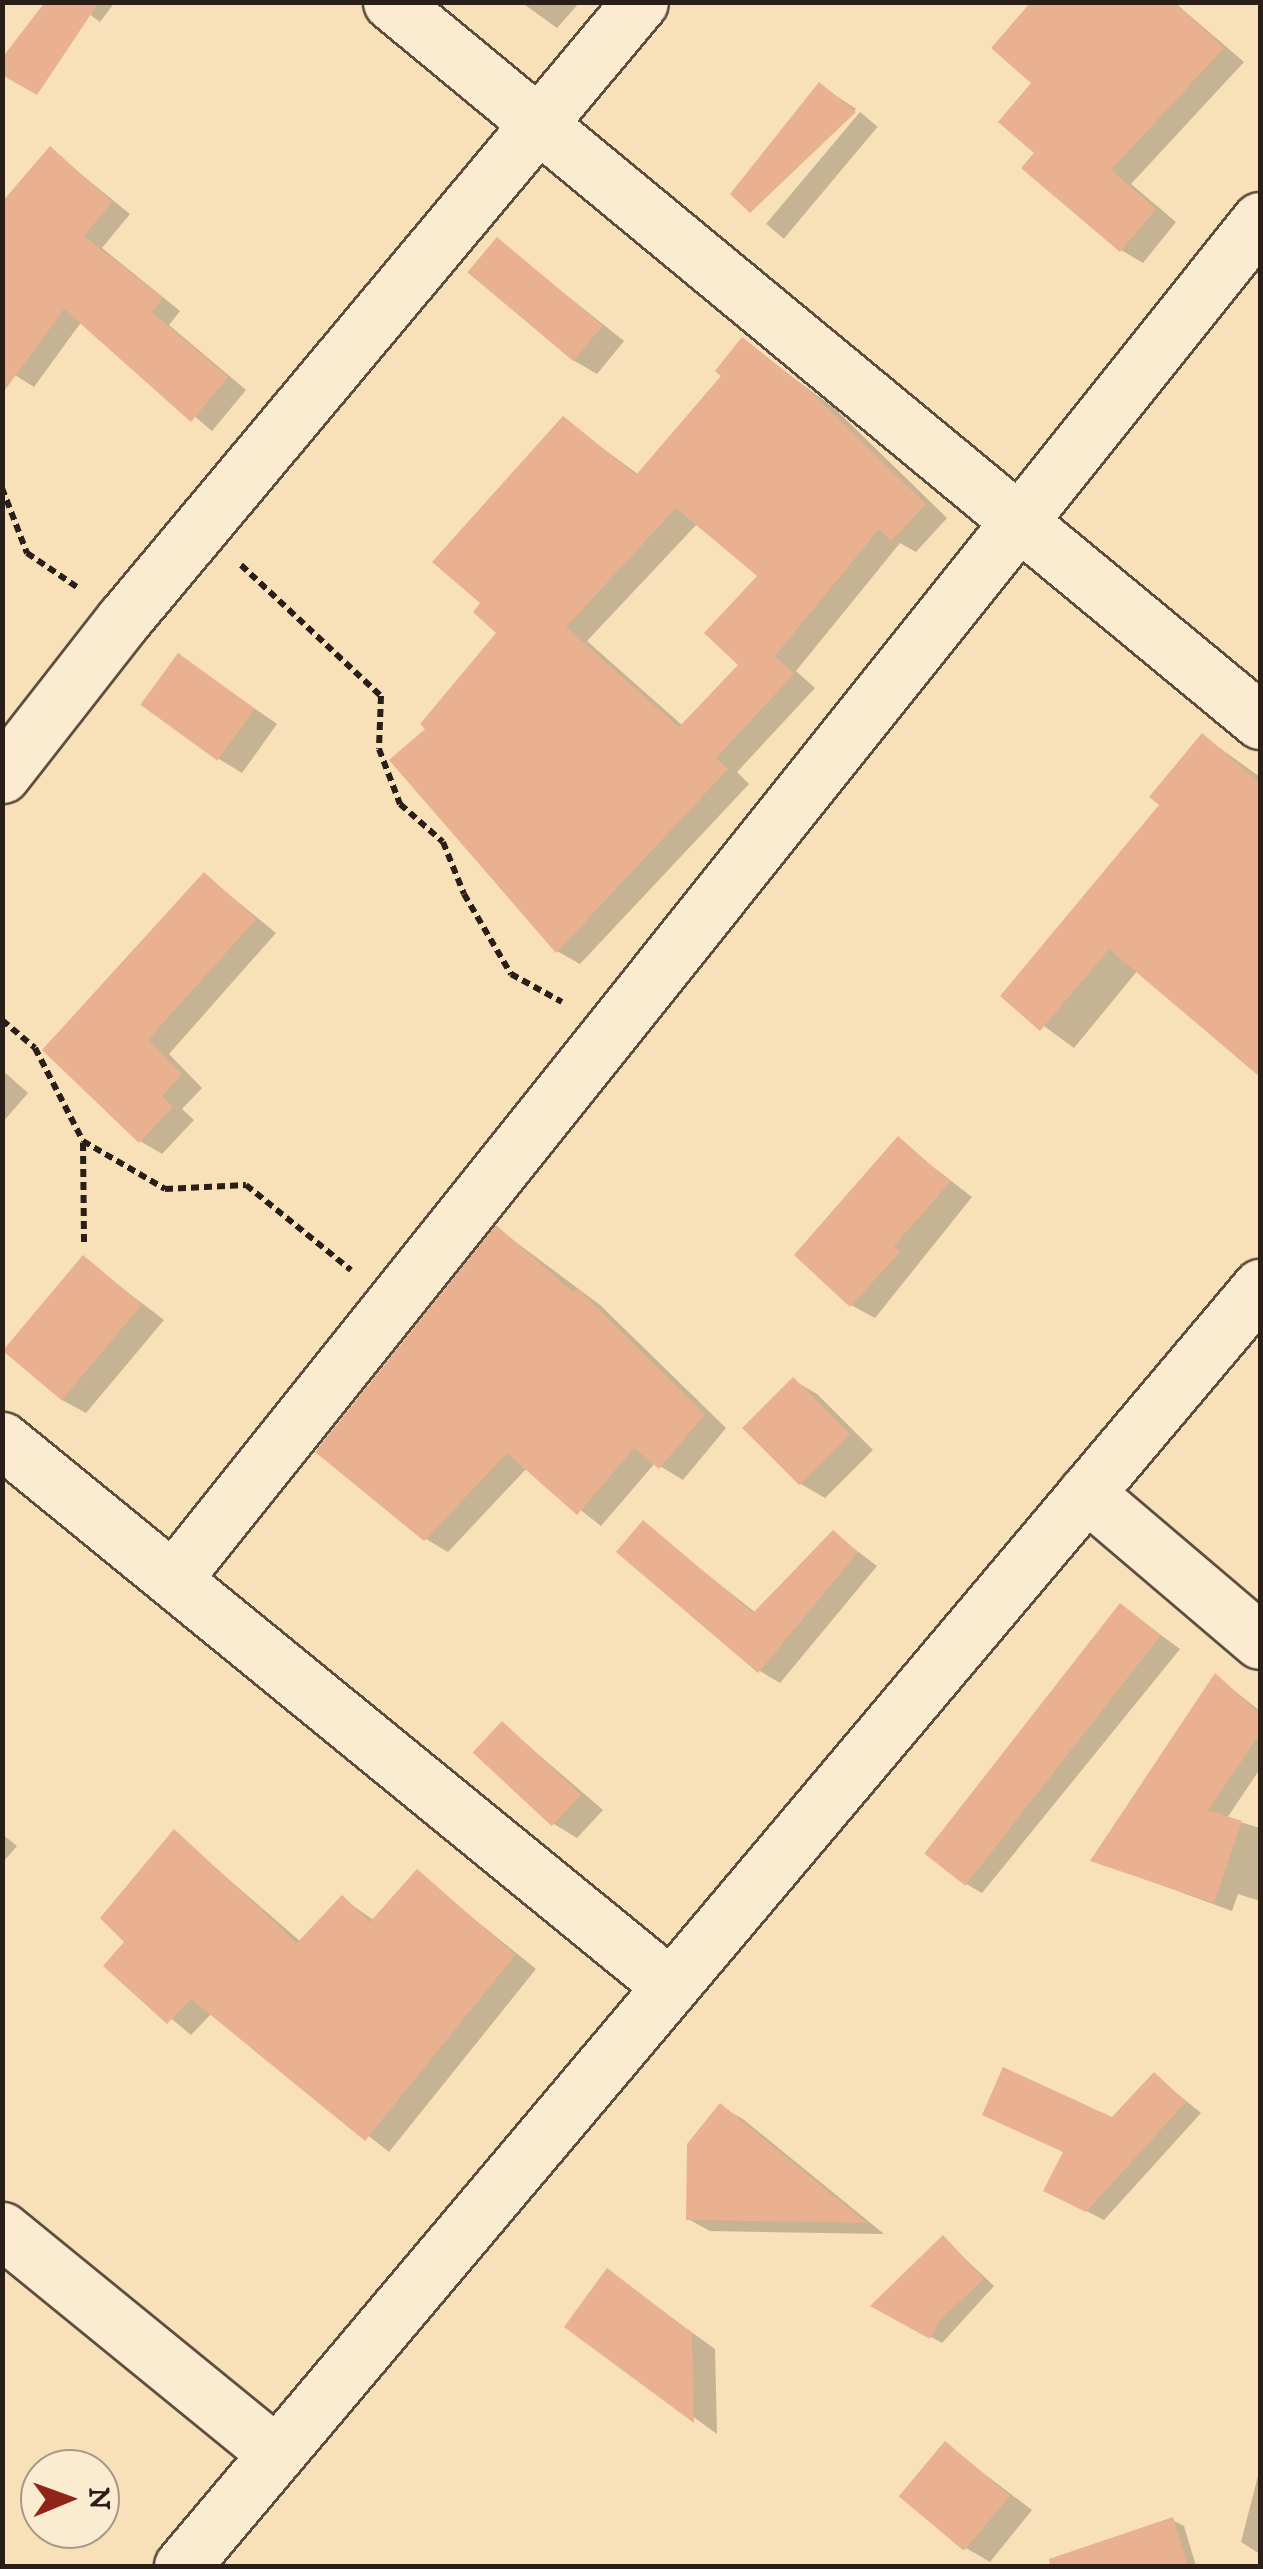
<!DOCTYPE html>
<html>
<head>
<meta charset="utf-8">
<style>
  body { margin:0 }
  #map { position:relative; width:1263px; height:2569px; overflow:hidden; background:#f8e0b8; font-family:"IM FELL DW Pica",serif }
  div>[style] { position:absolute }
  [style*='--x'] { left:calc(var(--x)*1px); top:calc(var(--y)*1px); width:calc(var(--w)*1px); rotate:calc(var(--a)*1deg) }
  .shadow>* { inset:0; background:#0003; transform-origin:0 0 }
  .building>* { inset:0; background:#e9b18f; transform-origin:0 0 }
  .path>* { height:6px; margin-top:-3px; transform-origin:0; background:repeating-linear-gradient(90deg,#291e18 0 8px,transparent 0 13px) }
  .roads { filter:drop-shadow(2px 0 #5d4e40) drop-shadow(-2px 0 #5d4e40) drop-shadow(0 2px #5d4e40) drop-shadow(0 -2px #5d4e40) }
  .minor>* { height:55px; margin:-27.5px; padding:0 27.5px; transform-origin:27.5px; border-radius:27.5px; background:#faebd1 }
  span { translate:-50% -50%; white-space:nowrap; text-align:center; line-height:1.15; -webkit-text-stroke:9px #faebd1; paint-order:stroke }
  .frame { position:absolute; inset:0; border:5px solid #291e18; pointer-events:none }
  .north { position:absolute; left:20px; top:2449px; width:100px; height:100px; box-sizing:border-box; background:#faebd1; border:2px solid #a69987; border-radius:50%; rotate:89deg; font-size:28px; font-weight:700; line-height:40px; text-align:center; color:#291e18 }
  .north::after { content:''; display:block; margin:auto; width:35px; height:45px; background:#8f2418; clip-path:polygon(50% 0,100% 100%,50% 72%,0 100%) }
</style>
</head>
<body>
<div id="map">
  <div class="shadow">
    <div style="clip-path:polygon(73px 2px,115px 2px,100px 22px)"></div>
    <div style="clip-path:polygon(521px 2px,580px 2px,557px 28px)"></div>
    <div style="clip-path:polygon(1174px 2px,1244px 62px,1131px 184px,1176px 222px,1143px 263px,1121px 250px,1038px 153px,1034px 83px)"></div>
    <div style="clip-path:polygon(820px 85px,856px 109px,757px 203px)"></div>
    <div style="left:860px;top:112px;width:23px;height:146px;rotate:40deg"></div>
    <div style="clip-path:polygon(51px 150px,130px 214px,102px 248px,180px 311px,169px 325px,246px 390px,212px 431px,82px 321px,34px 387px,2px 367px)"></div>
    <div style="clip-path:polygon(497px 240px,624px 341px,597px 374px,573px 360px)"></div>
    <div style="clip-path:polygon(evenodd,742px 340px,833px 407px,947px 518px,916px 552px,900px 543px,796px 671px,815px 688px,737px 772px,749px 784px,580px 964px,557px 951px,429px 729px,500px 632px,483px 603px,563px 419px,639px 475px,725px 375px,742px 340px,698px 523px,761px 575px,742px 665px,683px 726px,587px 641px,698px 523px)"></div>
    <div style="clip-path:polygon(179px 656px,277px 724px,242px 773px,219px 759px)"></div>
    <div style="clip-path:polygon(1203px 736px,1260px 777px,1260px 1071px,1138px 970px,1074px 1048px,1003px 996px,1162px 805px)"></div>
    <div style="clip-path:polygon(205px 875px,276px 933px,169px 1054px,202px 1088px,182px 1109px,194px 1120px,162px 1154px,140px 1141px,46px 1050px)"></div>
    <div style="clip-path:polygon(2px 1070px,28px 1093px,2px 1123px)"></div>
    <div style="clip-path:polygon(898px 1140px,972px 1197px,875px 1318px,851px 1305px)"></div>
    <div style="clip-path:polygon(497px 1228px,600px 1305px,726px 1428px,683px 1480px,655px 1463px,601px 1526px,527px 1468px,448px 1552px,426px 1539px)"></div>
    <div style="clip-path:polygon(83px 1258px,164px 1320px,86px 1413px,62px 1400px)"></div>
    <div style="clip-path:polygon(793px 1380px,817px 1394px,873px 1450px,825px 1498px,801px 1484px,746px 1428px)"></div>
    <div style="clip-path:polygon(643px 1524px,756px 1613px,833px 1533px,877px 1566px,780px 1683px,760px 1671px)"></div>
    <div style="clip-path:polygon(1121px 1606px,1180px 1649px,982px 1893px,961px 1881px)"></div>
    <div style="clip-path:polygon(1216px 1676px,1260px 1711px,1260px 1769px,1227px 1818px,1260px 1828px,1260px 1901px,1238px 1894px,1232px 1911px,1093px 1860px)"></div>
    <div style="clip-path:polygon(503px 1724px,603px 1810px,577px 1838px,554px 1824px)"></div>
    <div style="clip-path:polygon(174px 1832px,301px 1942px,342px 1898px,375px 1921px,417px 1873px,536px 1969px,389px 2152px,212px 2013px,191px 2035px,107px 1965px,127px 1942px)"></div>
    <div style="clip-path:polygon(2px 1834px,17px 1846px,2px 1863px)"></div>
    <div style="clip-path:polygon(1154px 2075px,1201px 2113px,1104px 2220px,1063px 2199px,1113px 2120px)"></div>
    <div style="clip-path:polygon(721px 2107px,743px 2119px,884px 2234px,710px 2231px,688px 2219px)"></div>
    <div style="clip-path:polygon(943px 2238px,994px 2286px,942px 2343px,874px 2305px)"></div>
    <div style="clip-path:polygon(608px 2272px,715px 2349px,717px 2434px,568px 2326px)"></div>
    <div style="clip-path:polygon(945px 2444px,1032px 2510px,990px 2562px,966px 2548px)"></div>
    <div style="clip-path:polygon(1260px 2468px,1260px 2554px,1241px 2542px)"></div>
    <div style="clip-path:polygon(1172px 2520px,1184px 2526px,1196px 2566px,1115px 2566px,1107px 2542px)"></div>
  </div>
  <div class="building">
    <div style="clip-path:polygon(45px 2px,99px 2px,37px 95px,2px 75px,2px 58px)"></div>
    <div style="clip-path:polygon(1031px 2px,1174px 2px,1224px 48px,1111px 170px,1156px 209px,1120px 252px,1021px 168px,1034px 153px,998px 122px,1031px 83px,991px 48px)"></div>
    <div style="clip-path:polygon(819px 82px,856px 112px,750px 213px,730px 194px)"></div>
    <div style="clip-path:polygon(50px 146px,112px 202px,84px 236px,163px 298px,152px 312px,228px 377px,191px 422px,64px 309px,2px 394px,2px 202px)"></div>
    <div style="left:497px;top:237px;width:138px;height:46px;rotate:40deg"></div>
    <div style="clip-path:polygon(evenodd,742px 337px,810px 391px,926px 504px,891px 541px,879px 529px,775px 656px,794px 674px,716px 758px,728px 769px,556px 953px,389px 760px,425px 729px,420px 724px,496px 633px,473px 612px,480px 603px,432px 562px,563px 416px,636px 475px,721px 376px,715px 371px,742px 337px,676px 508px,757px 576px,704px 633px,738px 665px,679px 727px,566px 627px,676px 508px)"></div>
    <div style="left:178px;top:653px;width:95px;height:64px;rotate:36deg"></div>
    <div style="clip-path:polygon(1202px 733px,1260px 783px,1260px 1077px,1109px 949px,1040px 1031px,1000px 996px,1159px 805px,1149px 797px)"></div>
    <div style="clip-path:polygon(204px 872px,256px 919px,148px 1040px,182px 1074px,162px 1096px,173px 1107px,139px 1143px,42px 1050px)"></div>
    <div style="clip-path:polygon(898px 1136px,950px 1182px,894px 1246px,900px 1252px,850px 1307px,794px 1255px)"></div>
    <div style="clip-path:polygon(496px 1225px,573px 1292px,577px 1288px,705px 1414px,659px 1469px,634px 1448px,577px 1515px,507px 1453px,424px 1541px,315px 1452px)"></div>
    <div style="left:83px;top:1255px;width:77px;height:125px;rotate:40deg"></div>
    <div style="left:793px;top:1377px;width:81px;height:72px;rotate:45deg"></div>
    <div style="clip-path:polygon(643px 1520px,753px 1613px,833px 1530px,858px 1552px,758px 1673px,616px 1552px)"></div>
    <div style="left:1120px;top:1603px;width:52px;height:318px;rotate:38deg"></div>
    <div style="clip-path:polygon(1215px 1673px,1260px 1714px,1260px 1734px,1208px 1810px,1242px 1821px,1214px 1903px,1090px 1861px)"></div>
    <div style="left:502px;top:1721px;width:108px;height:43px;rotate:43deg"></div>
    <div style="clip-path:polygon(174px 1829px,297px 1943px,342px 1895px,370px 1922px,417px 1869px,515px 1955px,365px 2141px,191px 1999px,167px 2024px,103px 1966px,124px 1942px,100px 1918px)"></div>
    <div style="clip-path:polygon(1003px 2067px,1112px 2117px,1154px 2072px,1186px 2102px,1086px 2212px,1043px 2191px,1063px 2152px,982px 2115px)"></div>
    <div style="clip-path:polygon(720px 2103px,867px 2223px,686px 2220px,687px 2144px)"></div>
    <div style="clip-path:polygon(943px 2235px,984px 2279px,939px 2321px,930px 2339px,870px 2306px)"></div>
    <div style="clip-path:polygon(607px 2268px,692px 2333px,694px 2423px,564px 2327px)"></div>
    <div style="left:945px;top:2441px;width:85px;height:72px;rotate:40deg"></div>
    <div style="clip-path:polygon(1173px 2517px,1188px 2566px,1050px 2566px,1049px 2559px)"></div>
  </div>
  <div class="path">
    <div style="--x:2;--y:488;--w:70;--a:69"></div>
    <div style="--x:27;--y:553;--w:64;--a:34.2"></div>
    <div style="--x:241;--y:565;--w:192;--a:43.1"></div>
    <div style="--x:381;--y:696;--w:53;--a:92.2"></div>
    <div style="--x:379;--y:749;--w:59;--a:69.1"></div>
    <div style="--x:400;--y:804;--w:57;--a:41.5"></div>
    <div style="--x:443;--y:842;--w:56;--a:68"></div>
    <div style="--x:464;--y:894;--w:93;--a:59.6"></div>
    <div style="--x:511;--y:974;--w:58;--a:28.8"></div>
    <div style="--x:2;--y:1020;--w:43;--a:40.3"></div>
    <div style="--x:35;--y:1048;--w:105;--a:62.7"></div>
    <div style="--x:83;--y:1141;--w:95;--a:30.3"></div>
    <div style="--x:165;--y:1189;--w:81;--a:-2.8"></div>
    <div style="--x:246;--y:1185;--w:135;--a:39"></div>
    <div style="--x:83;--y:1143;--w:102;--a:89.4"></div>
  </div>
  <div class="roads">
    <div class="minor">
      <div style="--x:391;--y:2;--w:1128;--a:39.6"></div>
      <div style="--x:2;--y:775;--w:198;--a:-52"></div>
      <div style="--x:124;--y:619;--w:804;--a:-50.09"></div>
      <div style="--x:2;--y:1440;--w:861;--a:39.25"></div>
      <div style="--x:1086;--y:1493;--w:228;--a:40.4"></div>
      <div style="--x:173;--y:1579;--w:1740;--a:-51.35"></div>
      <div style="--x:2;--y:2230;--w:351;--a:39.2"></div>
      <div style="--x:182;--y:2566;--w:1673;--a:-49.87"></div>
    </div>
  </div>
  <div class="frame"></div>
  <div class="north">N</div>
</div>
</body>
</html>
